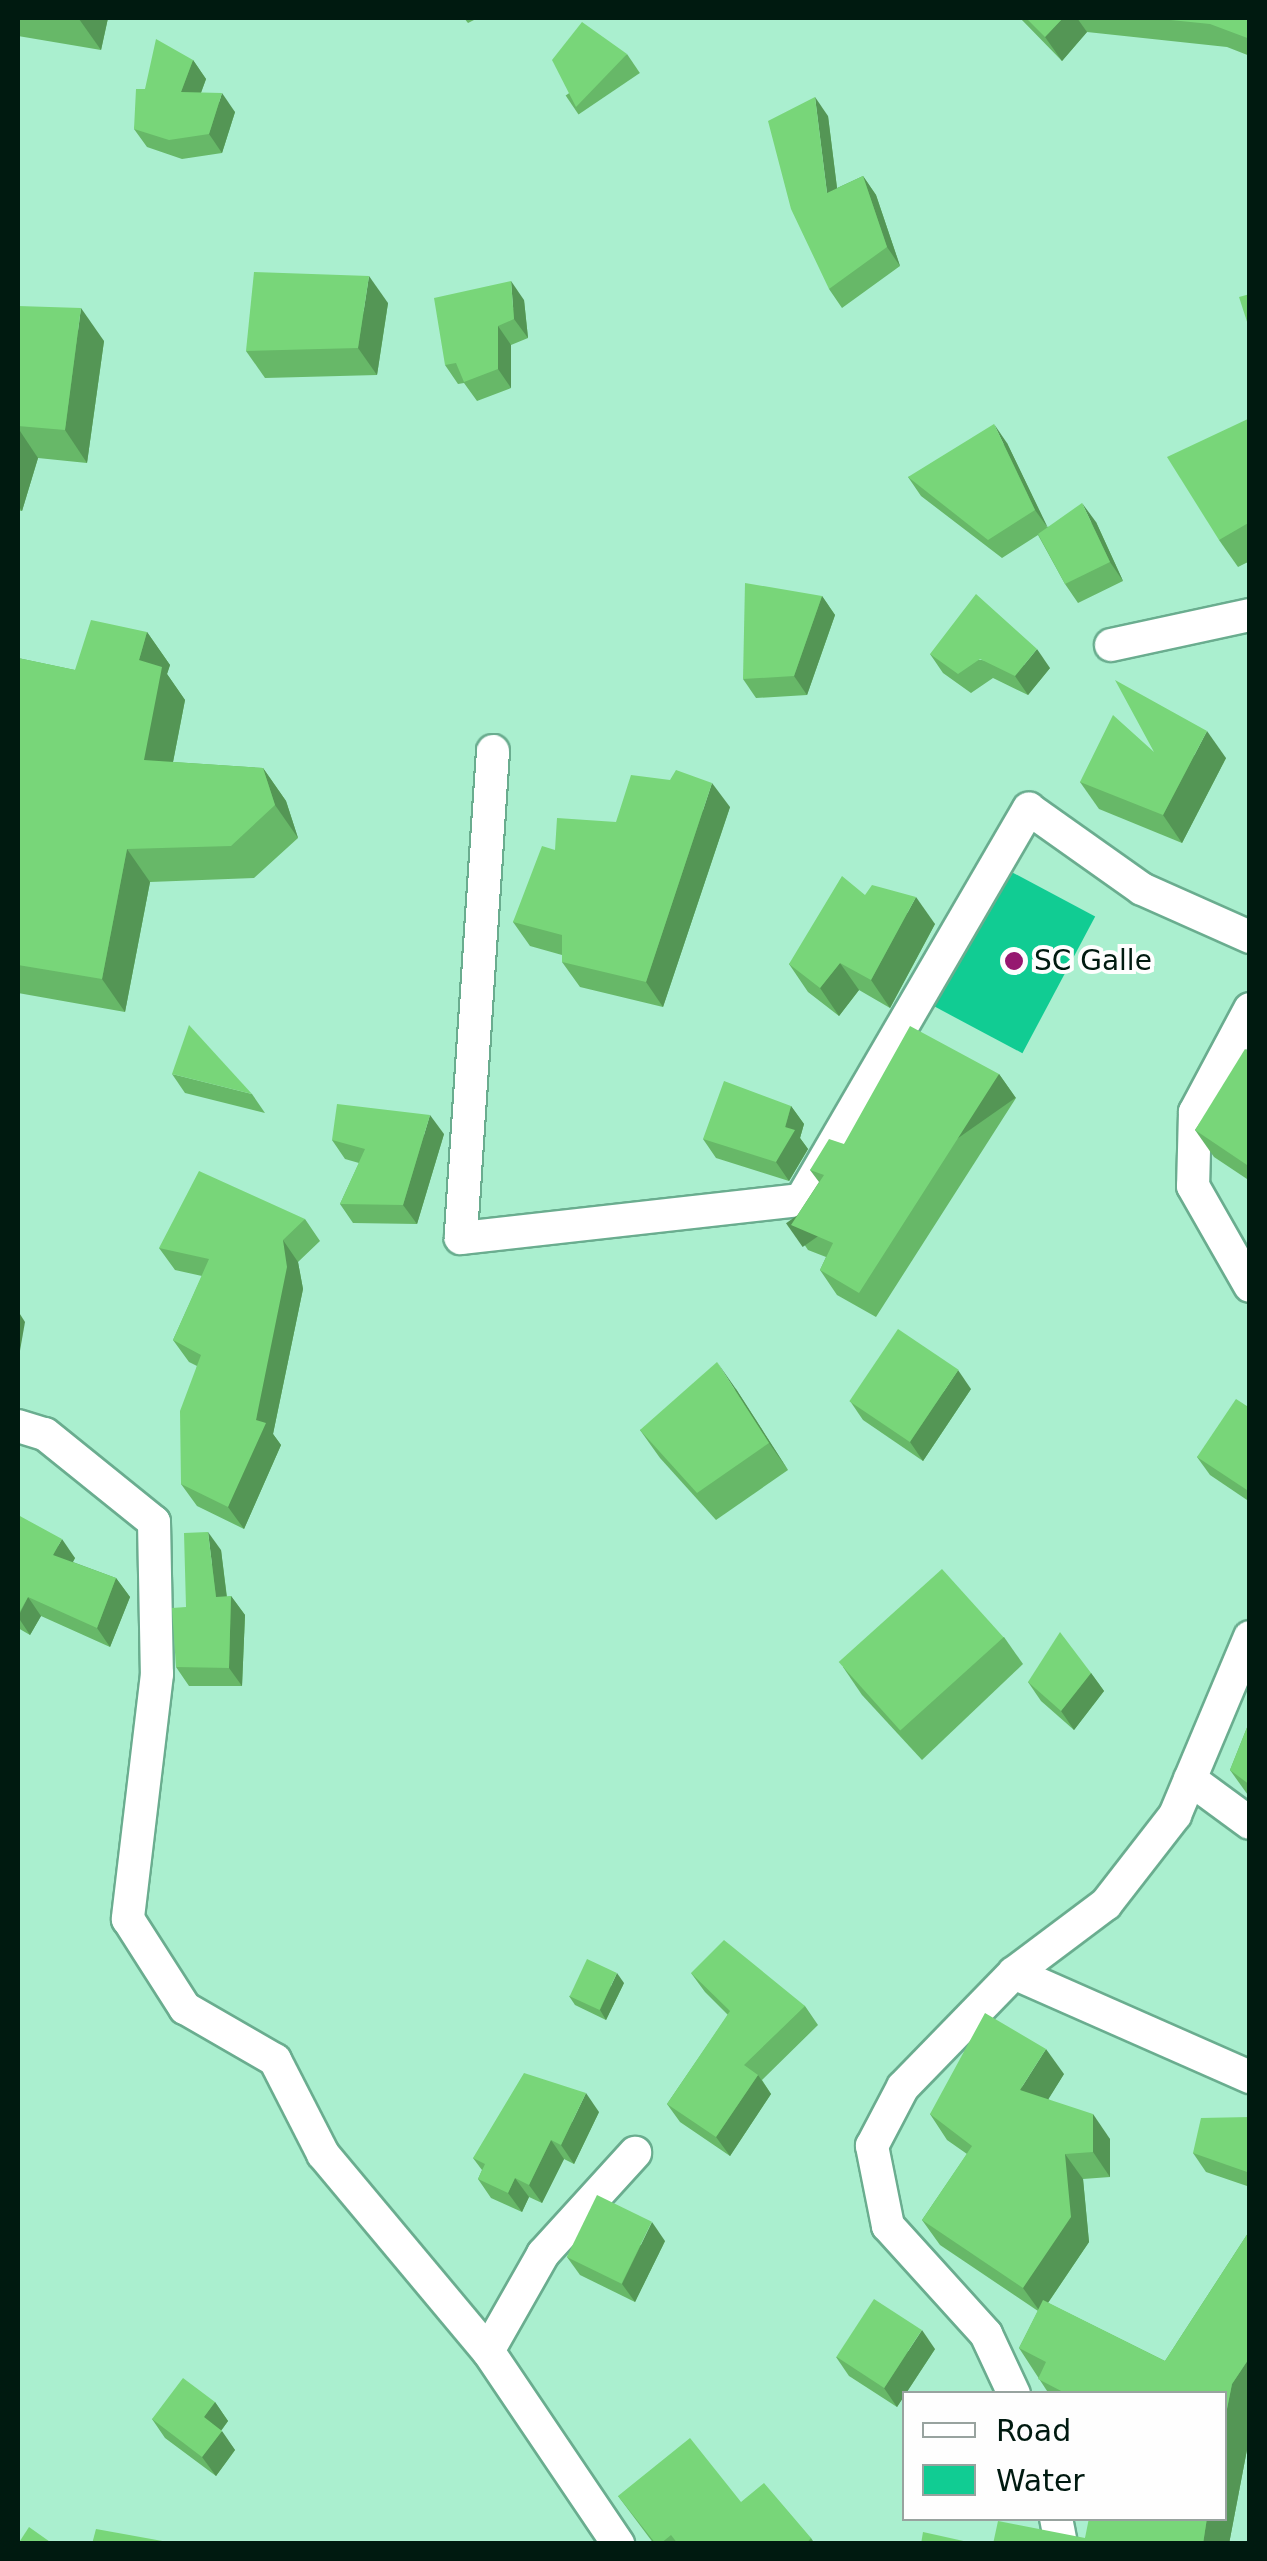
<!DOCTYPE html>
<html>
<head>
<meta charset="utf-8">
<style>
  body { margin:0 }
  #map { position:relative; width:1267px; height:2561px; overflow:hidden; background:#aaefcf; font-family:"DejaVu Sans",sans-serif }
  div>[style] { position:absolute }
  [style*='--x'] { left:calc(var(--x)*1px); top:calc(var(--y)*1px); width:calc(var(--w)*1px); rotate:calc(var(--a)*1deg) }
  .water>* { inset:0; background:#11cc93; transform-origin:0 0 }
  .roads { filter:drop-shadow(2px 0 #6aad8f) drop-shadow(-2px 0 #6aad8f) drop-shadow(0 2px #6aad8f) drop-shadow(0 -2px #6aad8f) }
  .street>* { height:32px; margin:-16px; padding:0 16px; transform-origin:16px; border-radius:16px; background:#fff }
  .wall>* { inset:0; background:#67b868; transform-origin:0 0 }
  .shaded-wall>* { inset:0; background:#549655; transform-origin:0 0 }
  .building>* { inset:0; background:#78d679; transform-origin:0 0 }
  .dots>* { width:28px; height:28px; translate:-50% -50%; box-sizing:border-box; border:5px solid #fefefe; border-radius:50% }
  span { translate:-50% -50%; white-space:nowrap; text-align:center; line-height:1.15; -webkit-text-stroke:8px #fefefe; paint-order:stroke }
  .poi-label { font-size:28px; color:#001a10 }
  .left { translate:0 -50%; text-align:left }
  .frame { position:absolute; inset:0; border:20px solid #001a10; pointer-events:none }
  .legend { position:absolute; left:902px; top:2391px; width:325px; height:130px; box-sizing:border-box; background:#fefefe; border:2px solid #98a39f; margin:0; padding:12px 18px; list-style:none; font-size:30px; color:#001a10 }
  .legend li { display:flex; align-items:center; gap:20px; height:50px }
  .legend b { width:50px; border:2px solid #98a39f }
</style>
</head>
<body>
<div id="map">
  <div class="water">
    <div style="left:1006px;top:869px;width:101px;height:155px;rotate:28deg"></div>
  </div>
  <div class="roads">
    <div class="street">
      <div style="--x:1111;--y:645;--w:142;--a:-12.2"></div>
      <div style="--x:493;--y:751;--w:488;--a:93.8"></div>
      <div style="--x:461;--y:1238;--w:342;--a:-6.4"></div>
      <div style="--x:801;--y:1200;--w:453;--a:-59.8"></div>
      <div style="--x:1029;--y:809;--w:138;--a:35.3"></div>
      <div style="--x:1142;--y:889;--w:118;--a:24"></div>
      <div style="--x:1250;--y:1009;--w:117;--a:118.1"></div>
      <div style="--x:1195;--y:1112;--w:74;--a:91.5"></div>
      <div style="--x:1193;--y:1186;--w:115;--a:60.3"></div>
      <div style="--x:18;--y:1426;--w:28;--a:17"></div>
      <div style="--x:45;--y:1434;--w:140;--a:38.9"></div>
      <div style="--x:154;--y:1522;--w:152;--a:88.9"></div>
      <div style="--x:157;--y:1674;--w:247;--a:96.8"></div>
      <div style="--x:128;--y:1919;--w:106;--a:57.4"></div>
      <div style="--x:185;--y:2008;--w:104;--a:30"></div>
      <div style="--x:275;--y:2060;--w:106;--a:62.9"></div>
      <div style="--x:323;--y:2154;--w:257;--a:50.1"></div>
      <div style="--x:488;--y:2351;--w:233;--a:56"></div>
      <div style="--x:1190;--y:1779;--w:74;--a:36.3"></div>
      <div style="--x:1014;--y:1973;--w:258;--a:23.8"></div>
      <div style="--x:488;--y:2351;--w:112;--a:-60.4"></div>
      <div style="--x:543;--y:2254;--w:137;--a:-47.7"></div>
      <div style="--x:1014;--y:2394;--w:66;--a:-115"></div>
      <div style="--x:986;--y:2334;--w:146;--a:-132.2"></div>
      <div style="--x:888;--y:2226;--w:82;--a:-101.3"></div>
      <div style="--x:872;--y:2146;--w:67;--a:-62.3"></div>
      <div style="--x:903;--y:2087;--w:159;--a:-45.8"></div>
      <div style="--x:1014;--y:1973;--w:115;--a:-36.9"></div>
      <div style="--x:1106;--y:1904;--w:113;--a:-52.2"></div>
      <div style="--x:1175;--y:1815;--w:193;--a:-67.2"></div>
      <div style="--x:1056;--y:2518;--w:26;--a:79"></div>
    </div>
  </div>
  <div class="wall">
    <div style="clip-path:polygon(18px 18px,108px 18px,101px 50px,18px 36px)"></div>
    <div style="clip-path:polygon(464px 18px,478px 18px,468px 23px)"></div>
    <div style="clip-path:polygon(1020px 18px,1250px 18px,1250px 56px,1227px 47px,1087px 32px,1062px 61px)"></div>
    <div style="left:627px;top:54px;width:23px;height:74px;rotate:56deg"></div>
    <div style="clip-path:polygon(193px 60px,206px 79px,201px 93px,235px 112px,222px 153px,182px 159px,147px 147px,134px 129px,145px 89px)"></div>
    <div style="clip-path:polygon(828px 116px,837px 188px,863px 176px,876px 195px,900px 266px,842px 308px,829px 289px)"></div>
    <div style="clip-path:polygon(524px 300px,528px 338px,511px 345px,511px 388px,477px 401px,464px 383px,458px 384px,445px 365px)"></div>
    <div style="clip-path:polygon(388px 303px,377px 375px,265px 378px,246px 351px)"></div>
    <div style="clip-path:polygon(18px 306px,104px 341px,87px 463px,38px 458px,22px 511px,18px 510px)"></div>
    <div style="clip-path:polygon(1250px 418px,1250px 561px,1238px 567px,1219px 540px)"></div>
    <div style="clip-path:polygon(1007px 443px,1047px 527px,1096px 522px,1123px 581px,1078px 603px,1065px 584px,1038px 535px,1002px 558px,921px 496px,908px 477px)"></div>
    <div style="clip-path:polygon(822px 596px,835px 615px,807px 695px,756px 698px,743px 679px)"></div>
    <div style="clip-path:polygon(147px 632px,170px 665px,167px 674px,185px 700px,173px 762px,263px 768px,286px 801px,298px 838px,254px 878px,150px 882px,125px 1012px,18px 993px,18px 658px,75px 670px)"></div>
    <div style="clip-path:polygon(930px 654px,1050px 668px,1028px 695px,993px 678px,971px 693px,943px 673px)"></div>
    <div style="clip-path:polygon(1154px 752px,1226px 758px,1182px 843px,1099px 809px,1080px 782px)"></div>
    <div style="clip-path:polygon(730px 807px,663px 1007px,580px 987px,562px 962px,562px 955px,530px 946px,513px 922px,555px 850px,616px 822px)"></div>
    <div style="clip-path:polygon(865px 895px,935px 924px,890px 1008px,859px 990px,839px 1016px,808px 992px,789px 964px)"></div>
    <div style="clip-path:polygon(1250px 1052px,1250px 1181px,1214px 1157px,1195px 1130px)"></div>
    <div style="clip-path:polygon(172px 1074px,252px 1094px,265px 1113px,185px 1093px)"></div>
    <div style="clip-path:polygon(999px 1074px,1016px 1098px,876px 1317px,837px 1295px,820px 1270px,826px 1257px,808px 1250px,791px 1225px,819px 1182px,810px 1170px,844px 1144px)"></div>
    <div style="clip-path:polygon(791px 1106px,804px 1124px,800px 1138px,808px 1149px,789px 1181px,716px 1158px,703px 1139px)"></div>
    <div style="clip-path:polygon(444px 1134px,417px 1224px,353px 1223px,340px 1204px,359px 1163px,345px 1159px,332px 1140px)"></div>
    <div style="clip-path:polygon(305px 1219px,320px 1241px,298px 1262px,303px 1289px,273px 1434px,281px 1445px,244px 1529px,197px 1506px,181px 1484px,197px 1366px,189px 1362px,173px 1340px,202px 1276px,175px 1270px,159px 1248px)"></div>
    <div style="clip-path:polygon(736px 1389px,788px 1470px,716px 1520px,660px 1458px,640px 1430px)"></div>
    <div style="clip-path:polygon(971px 1389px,923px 1461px,863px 1420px,850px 1401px)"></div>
    <div style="clip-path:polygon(1250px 1408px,1250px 1502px,1210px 1475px,1197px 1457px)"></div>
    <div style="clip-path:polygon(18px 1515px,75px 1558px,73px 1562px,116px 1578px,130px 1597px,110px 1647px,41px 1616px,30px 1635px,18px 1628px)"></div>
    <div style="clip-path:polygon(221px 1550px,227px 1597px,231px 1596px,245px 1615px,242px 1686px,189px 1686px,176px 1667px,186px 1607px)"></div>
    <div style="clip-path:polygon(1004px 1637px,1023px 1664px,922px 1760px,862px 1695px,843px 1667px)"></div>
    <div style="clip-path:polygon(1091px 1673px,1104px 1691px,1074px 1730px,1041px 1701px,1028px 1682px)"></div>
    <div style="clip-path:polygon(1250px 1720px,1250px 1798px,1230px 1770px)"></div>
    <div style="clip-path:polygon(691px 1973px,805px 2006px,818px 2025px,762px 2080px,771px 2094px,730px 2156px,680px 2122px,667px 2104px,728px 2015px,705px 1992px)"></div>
    <div style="clip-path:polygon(624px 1983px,606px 2020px,575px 2005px,569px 1996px)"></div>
    <div style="clip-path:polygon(1064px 2074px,1048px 2099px,1110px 2139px,1110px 2177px,1083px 2179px,1089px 2242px,1048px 2303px,1165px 2361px,1250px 2230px,1250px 2434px,1229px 2544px,1085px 2538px,1224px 2394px,1049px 2394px,1019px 2348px,1038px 2311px,940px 2245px,922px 2220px,967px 2154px,947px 2140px,930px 2114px)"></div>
    <div style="clip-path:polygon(599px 2112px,574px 2164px,564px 2159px,542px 2203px,529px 2197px,522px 2212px,491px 2198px,478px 2179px,482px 2170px,473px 2158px)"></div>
    <div style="clip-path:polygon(1250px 2117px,1250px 2187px,1206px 2172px,1193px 2153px)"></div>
    <div style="clip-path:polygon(665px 2241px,635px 2302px,580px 2275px,567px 2257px)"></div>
    <div style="clip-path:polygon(935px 2349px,897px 2407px,849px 2376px,836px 2357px)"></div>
    <div style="clip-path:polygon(215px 2402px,228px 2421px,221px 2431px,235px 2450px,216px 2476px,165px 2438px,152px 2419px)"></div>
    <div style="clip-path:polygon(618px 2496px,741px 2502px,811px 2538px,815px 2544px,654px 2544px)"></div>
  </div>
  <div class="shaded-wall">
    <div style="clip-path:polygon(80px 18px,108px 18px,101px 50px,79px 19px)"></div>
    <div style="clip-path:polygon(1063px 18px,1077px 18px,1087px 32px,1062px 61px,1045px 37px)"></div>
    <div style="clip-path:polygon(193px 60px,206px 79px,194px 111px,181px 92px)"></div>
    <div style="clip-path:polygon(222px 93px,235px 112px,222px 153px,209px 134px)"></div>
    <div style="clip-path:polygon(815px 97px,828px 116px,840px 212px,827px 193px)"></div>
    <div style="clip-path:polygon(863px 176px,876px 195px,900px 266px,887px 247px)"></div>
    <div style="clip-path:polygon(369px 276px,388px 303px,377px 375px,358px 348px)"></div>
    <div style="clip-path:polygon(511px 281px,524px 300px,528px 338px,514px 319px)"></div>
    <div style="clip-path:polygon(81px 308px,104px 341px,87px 463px,65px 430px)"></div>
    <div style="clip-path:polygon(498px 326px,511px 345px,511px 388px,498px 369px)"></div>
    <div style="clip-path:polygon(994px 424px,1007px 443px,1048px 528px,1035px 510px)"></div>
    <div style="clip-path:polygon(18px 428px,38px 458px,22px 511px,18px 505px)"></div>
    <div style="clip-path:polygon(1082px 503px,1096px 522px,1123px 581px,1110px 562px)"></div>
    <div style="clip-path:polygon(822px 596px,835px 615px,807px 695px,794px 676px)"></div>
    <div style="clip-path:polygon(147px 632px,170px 665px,167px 674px,185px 700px,167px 793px,144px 760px,139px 660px)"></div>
    <div style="clip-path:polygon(1037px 649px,1050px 668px,1028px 695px,1015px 676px)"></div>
    <div style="clip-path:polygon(1207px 731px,1226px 758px,1182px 843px,1163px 815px)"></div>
    <div style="clip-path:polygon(263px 768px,286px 801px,298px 838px,275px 805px)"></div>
    <div style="clip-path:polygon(712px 783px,730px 807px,663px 1007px,646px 982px)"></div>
    <div style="clip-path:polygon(127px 849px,150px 882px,125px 1012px,102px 979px)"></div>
    <div style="clip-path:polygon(916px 897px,935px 924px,890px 1008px,871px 980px)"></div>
    <div style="clip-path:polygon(840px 963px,859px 990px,839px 1016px,820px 988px)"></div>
    <div style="left:999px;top:1074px;width:29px;height:260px;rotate:55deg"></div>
    <div style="clip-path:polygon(791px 1106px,804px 1124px,800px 1138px,808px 1149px,789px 1181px,776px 1162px)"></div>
    <div style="clip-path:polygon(430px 1115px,444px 1134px,417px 1224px,403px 1205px)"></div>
    <div style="clip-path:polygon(283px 1240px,298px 1262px,303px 1289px,273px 1434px,281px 1445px,244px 1529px,228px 1507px,256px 1420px)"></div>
    <div style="clip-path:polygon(18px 1311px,25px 1322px,18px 1362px)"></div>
    <div style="clip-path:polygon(717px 1362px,736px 1389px,788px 1470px,769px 1443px)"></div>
    <div style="clip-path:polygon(958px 1370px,971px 1389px,923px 1461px,910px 1442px)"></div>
    <div style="clip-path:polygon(208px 1532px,221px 1550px,229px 1616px,216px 1597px)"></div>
    <div style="clip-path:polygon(62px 1539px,75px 1558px,66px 1574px,53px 1555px)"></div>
    <div style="clip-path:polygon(116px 1578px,130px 1597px,110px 1647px,97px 1628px)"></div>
    <div style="clip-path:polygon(231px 1596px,245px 1615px,242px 1686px,229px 1668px)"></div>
    <div style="clip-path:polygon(28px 1597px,41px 1616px,30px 1635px,18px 1617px)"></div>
    <div style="clip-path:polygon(1091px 1673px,1104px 1691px,1074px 1730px,1061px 1711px)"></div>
    <div style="clip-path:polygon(617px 1973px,624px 1983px,606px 2020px,600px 2010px)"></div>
    <div style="clip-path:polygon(1046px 2049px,1064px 2074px,1038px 2116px,1020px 2090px)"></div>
    <div style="clip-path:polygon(758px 2075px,771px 2094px,730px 2156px,716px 2137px)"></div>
    <div style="clip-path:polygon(586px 2093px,599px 2112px,574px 2164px,561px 2145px)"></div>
    <div style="clip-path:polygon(1093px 2114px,1110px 2139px,1110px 2177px,1093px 2152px)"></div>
    <div style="clip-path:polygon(551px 2140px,564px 2159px,542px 2203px,529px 2185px)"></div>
    <div style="clip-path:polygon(1065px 2154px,1083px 2179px,1089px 2242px,1041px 2313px,1023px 2288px)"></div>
    <div style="clip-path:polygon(515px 2178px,529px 2197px,522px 2212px,508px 2193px)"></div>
    <div style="clip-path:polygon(652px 2222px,665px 2241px,635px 2302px,622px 2284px)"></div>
    <div style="clip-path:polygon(922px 2330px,935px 2349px,897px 2407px,884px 2388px)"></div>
    <div style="clip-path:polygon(1250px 2357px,1250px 2434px,1229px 2544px,1203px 2544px,1207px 2518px,1224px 2518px,1224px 2424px,1232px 2384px)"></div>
    <div style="clip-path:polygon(215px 2402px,228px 2421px,217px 2436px,204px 2417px)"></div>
    <div style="clip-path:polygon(222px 2431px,235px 2450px,216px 2476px,202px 2457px)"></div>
  </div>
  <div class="building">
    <div style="clip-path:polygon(1026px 18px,1063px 18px,1045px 37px)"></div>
    <div style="clip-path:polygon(1151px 18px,1250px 18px,1250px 39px,1210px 24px)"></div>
    <div style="clip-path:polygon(582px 22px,627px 54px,576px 107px,552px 60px)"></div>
    <div style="clip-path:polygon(156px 39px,193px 60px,181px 92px,222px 93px,209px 134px,169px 140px,134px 129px,136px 89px,145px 89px)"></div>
    <div style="clip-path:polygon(815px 97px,827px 193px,863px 176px,887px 247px,829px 289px,791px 209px,768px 121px)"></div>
    <div style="clip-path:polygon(254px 272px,369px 276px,358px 348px,246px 351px)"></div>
    <div style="clip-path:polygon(511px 281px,514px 319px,498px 326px,498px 369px,464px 382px,456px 363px,445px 365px,434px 298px)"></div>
    <div style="clip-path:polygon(1250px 294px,1250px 331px,1239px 297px)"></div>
    <div style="clip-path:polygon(18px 306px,81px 308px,65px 430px,18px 426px)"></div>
    <div style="clip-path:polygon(1250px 418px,1250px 522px,1219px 540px,1167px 457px)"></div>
    <div style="clip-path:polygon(994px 424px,1035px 510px,988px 540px,908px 477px)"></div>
    <div style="clip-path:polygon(1082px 503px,1110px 562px,1065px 584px,1038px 534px)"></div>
    <div style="clip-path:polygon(745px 583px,822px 596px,794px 676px,743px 679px)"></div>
    <div style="clip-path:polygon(976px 594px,1037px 649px,1015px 676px,980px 659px,958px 674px,930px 654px)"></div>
    <div style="clip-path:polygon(91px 620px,147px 632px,139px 660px,162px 667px,144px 760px,263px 768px,275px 805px,231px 846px,127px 849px,102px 979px,18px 965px,18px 658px,75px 670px)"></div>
    <div style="clip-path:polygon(1115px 680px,1207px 731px,1163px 815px,1080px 782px,1113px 715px,1154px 752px)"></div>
    <div style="clip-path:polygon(676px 770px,712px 783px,646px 982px,562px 962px,562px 935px,513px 922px,542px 846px,555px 850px,557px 818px,616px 822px,631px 775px,670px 780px)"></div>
    <div style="clip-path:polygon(842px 876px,865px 895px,872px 885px,916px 897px,871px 980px,840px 963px,820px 988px,789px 964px)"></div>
    <div style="clip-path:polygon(189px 1025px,252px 1094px,172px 1074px)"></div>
    <div style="clip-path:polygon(910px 1026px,999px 1074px,859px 1293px,820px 1270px,833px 1243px,791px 1225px,824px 1175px,810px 1170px,829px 1139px,844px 1144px)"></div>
    <div style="clip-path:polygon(1245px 1049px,1250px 1052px,1250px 1167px,1195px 1130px)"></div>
    <div style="clip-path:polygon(724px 1081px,791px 1106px,785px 1127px,795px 1130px,776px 1162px,703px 1139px)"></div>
    <div style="clip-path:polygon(337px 1104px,430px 1115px,403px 1205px,340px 1204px,365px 1149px,332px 1140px)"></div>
    <div style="clip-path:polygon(199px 1171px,305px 1219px,283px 1240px,287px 1267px,256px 1420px,266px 1423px,228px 1507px,181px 1484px,180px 1411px,201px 1355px,173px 1340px,209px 1259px,159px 1248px)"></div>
    <div style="left:898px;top:1329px;width:73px;height:87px;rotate:34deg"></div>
    <div style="clip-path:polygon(717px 1362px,769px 1443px,697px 1493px,640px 1430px)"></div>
    <div style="clip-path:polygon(1236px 1399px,1250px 1408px,1250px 1492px,1197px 1457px)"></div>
    <div style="clip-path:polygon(18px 1515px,62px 1539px,53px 1555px,116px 1578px,97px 1628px,28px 1597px,18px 1615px)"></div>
    <div style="clip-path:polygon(208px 1532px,216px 1597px,231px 1596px,229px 1668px,176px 1667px,172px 1608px,186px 1607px,184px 1533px)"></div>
    <div style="left:942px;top:1569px;width:92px;height:139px;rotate:48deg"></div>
    <div style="clip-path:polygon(1060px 1632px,1091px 1673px,1061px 1711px,1028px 1682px)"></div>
    <div style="clip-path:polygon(1250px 1720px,1250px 1785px,1230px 1770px)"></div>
    <div style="clip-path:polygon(724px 1940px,805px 2006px,744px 2065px,758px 2075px,716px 2137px,667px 2104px,730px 2011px,691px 1973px)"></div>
    <div style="left:587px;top:1959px;width:33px;height:41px;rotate:25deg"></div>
    <div style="clip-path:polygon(985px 2013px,1046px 2049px,1020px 2090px,1093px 2114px,1093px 2152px,1065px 2154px,1071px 2217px,1023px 2288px,922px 2220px,972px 2146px,930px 2114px)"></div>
    <div style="clip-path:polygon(524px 2073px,586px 2093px,561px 2145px,551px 2140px,529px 2185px,515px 2178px,508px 2193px,478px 2179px,485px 2164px,473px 2158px)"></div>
    <div style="clip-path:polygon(1250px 2117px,1250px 2173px,1193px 2153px,1201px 2118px)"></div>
    <div style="left:597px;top:2195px;width:61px;height:69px;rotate:26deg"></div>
    <div style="clip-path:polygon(1250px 2230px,1250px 2357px,1232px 2384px,1224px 2424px,1224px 2394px,1067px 2394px,1038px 2379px,1046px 2362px,1019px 2348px,1043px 2300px,1165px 2361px)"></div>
    <div style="left:874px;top:2299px;width:57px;height:69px;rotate:33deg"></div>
    <div style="clip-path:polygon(183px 2378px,215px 2402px,204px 2417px,222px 2431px,202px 2457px,152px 2419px)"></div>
    <div style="clip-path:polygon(690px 2438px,741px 2502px,764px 2483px,811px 2538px,806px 2544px,678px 2544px,671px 2535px,660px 2544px,656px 2544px,618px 2496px)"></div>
    <div style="clip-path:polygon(1089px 2518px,1207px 2518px,1203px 2544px,993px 2544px,998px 2521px,1085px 2538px)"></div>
    <div style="clip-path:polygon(29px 2527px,53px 2544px,18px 2544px)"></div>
    <div style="clip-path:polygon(96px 2529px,179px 2544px,92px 2544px)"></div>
    <div style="clip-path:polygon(923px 2532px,977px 2544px,921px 2544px)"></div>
  </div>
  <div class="dots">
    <div style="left:1014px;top:961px;background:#961870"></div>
  </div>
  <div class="poi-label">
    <span class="left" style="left:1034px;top:961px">SC Galle</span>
  </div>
  <div class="frame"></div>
  <ul class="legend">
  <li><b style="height:12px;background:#fff"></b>Road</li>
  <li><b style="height:28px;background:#11cc93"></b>Water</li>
  </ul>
</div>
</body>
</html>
